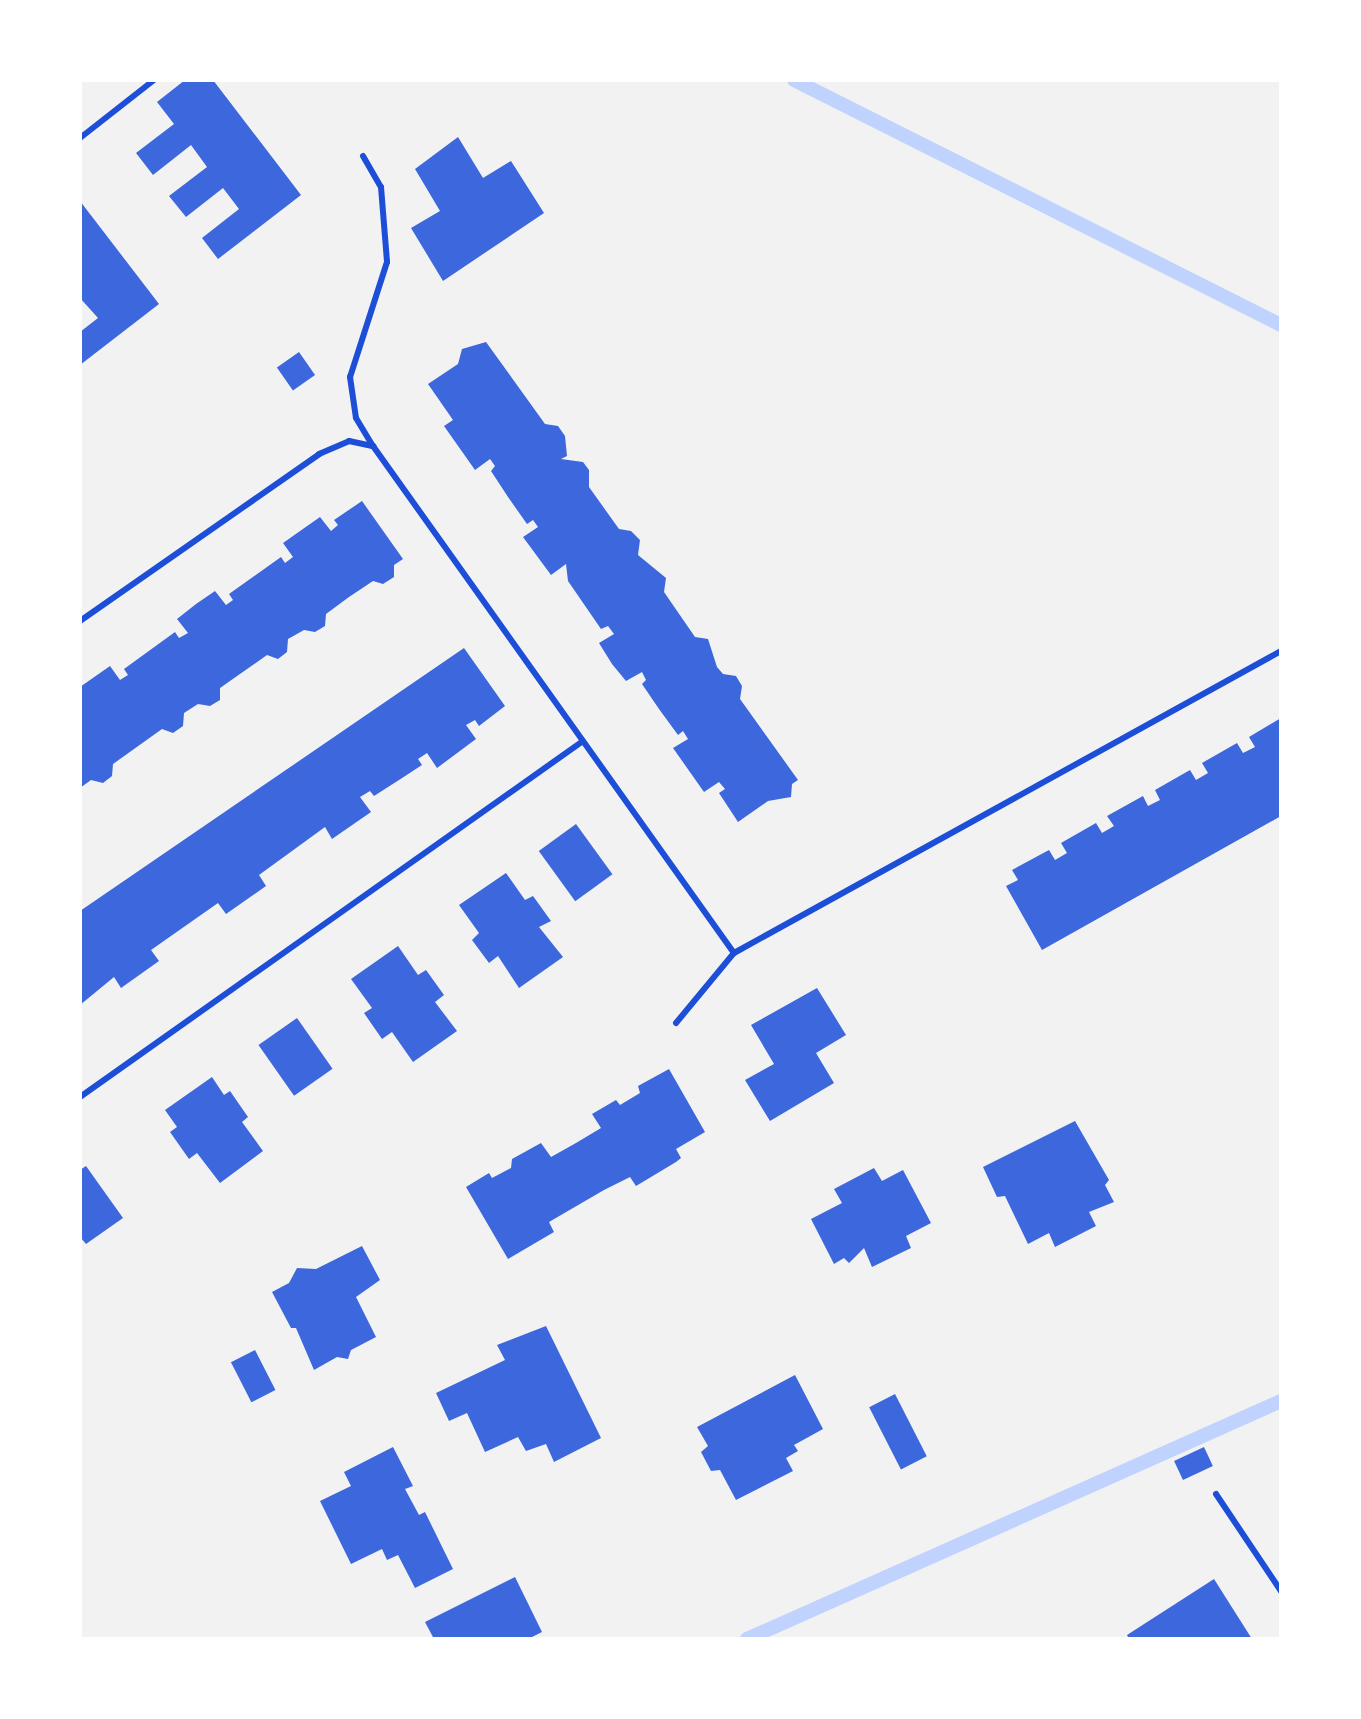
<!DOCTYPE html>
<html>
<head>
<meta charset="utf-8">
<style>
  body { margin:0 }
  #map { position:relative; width:1361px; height:1719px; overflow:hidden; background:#f2f2f2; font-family:Arial,sans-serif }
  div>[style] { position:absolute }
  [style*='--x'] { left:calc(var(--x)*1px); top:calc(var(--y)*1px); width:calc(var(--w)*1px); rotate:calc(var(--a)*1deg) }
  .stream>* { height:14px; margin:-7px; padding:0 7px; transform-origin:7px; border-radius:7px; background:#bfd3fe }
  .building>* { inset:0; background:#3d67dc; transform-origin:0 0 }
  .service>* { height:6px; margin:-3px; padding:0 3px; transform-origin:3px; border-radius:3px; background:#1d4ed8 }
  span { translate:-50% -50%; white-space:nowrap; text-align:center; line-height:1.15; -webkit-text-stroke:6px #fff; paint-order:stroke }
  .frame { position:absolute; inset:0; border:82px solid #fff; pointer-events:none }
</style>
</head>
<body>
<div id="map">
  <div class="stream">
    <div style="--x:794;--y:80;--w:545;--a:26.71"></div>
    <div style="--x:747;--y:1639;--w:585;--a:-24.02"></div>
  </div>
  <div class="building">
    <div style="clip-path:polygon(185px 80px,213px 80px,301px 195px,218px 259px,202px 238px,239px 209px,223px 188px,186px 217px,169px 196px,207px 167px,191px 145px,153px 175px,136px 153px,174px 124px,157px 102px)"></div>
    <div style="clip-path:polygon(458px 137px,483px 178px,511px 161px,544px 213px,443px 281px,411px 228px,440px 211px,415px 169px)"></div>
    <div style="clip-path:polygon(80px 201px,159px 304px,80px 365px,80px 332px,98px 318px,80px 298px)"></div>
    <div style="clip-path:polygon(486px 342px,545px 424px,558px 426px,565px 436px,567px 456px,561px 459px,583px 462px,589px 470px,589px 487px,619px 529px,631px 531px,640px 540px,638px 555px,666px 578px,664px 592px,695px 637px,708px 639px,717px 667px,723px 674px,736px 676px,742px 686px,740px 699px,798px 780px,792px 784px,791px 797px,768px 801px,738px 822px,719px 793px,725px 789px,719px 782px,704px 792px,673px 748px,688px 739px,683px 731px,678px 735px,659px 709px,642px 684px,646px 680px,642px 672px,626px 681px,612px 664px,599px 643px,614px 634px,608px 626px,601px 629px,568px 581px,566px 564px,551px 575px,523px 537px,538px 527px,533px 520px,527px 524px,508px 497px,491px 471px,495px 466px,490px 459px,475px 470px,444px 426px,453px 420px,428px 384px,458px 364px,462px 349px)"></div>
    <div style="left:299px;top:352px;width:28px;height:27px;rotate:55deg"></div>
    <div style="clip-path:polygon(362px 501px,403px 559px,394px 565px,394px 577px,383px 584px,373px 581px,349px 597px,326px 614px,325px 626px,315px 632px,304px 630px,288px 639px,287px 652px,278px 659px,267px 655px,220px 688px,220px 700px,210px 706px,198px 704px,184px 713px,183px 726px,173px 733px,162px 729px,113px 764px,112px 776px,103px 783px,91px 780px,80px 788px,80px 687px,110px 666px,120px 680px,128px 675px,124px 669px,175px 632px,179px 638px,188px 633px,177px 619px,196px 604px,215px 591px,226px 605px,233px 600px,229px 594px,281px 557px,285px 563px,293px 557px,283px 543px,320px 517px,331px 531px,338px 525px,334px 520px)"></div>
    <div style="clip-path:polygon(464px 648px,505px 706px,479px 726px,475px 720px,466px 725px,476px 739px,437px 768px,427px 753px,418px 759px,422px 765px,399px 780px,374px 796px,370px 791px,360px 797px,371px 812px,332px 839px,325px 827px,259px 875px,266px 886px,226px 914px,218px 903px,151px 950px,159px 961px,121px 988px,114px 977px,80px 1005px,80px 911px)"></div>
    <div style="clip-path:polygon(1281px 718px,1281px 816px,1042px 950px,1006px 886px,1018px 880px,1012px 870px,1049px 850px,1055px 860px,1067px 853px,1061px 843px,1096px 823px,1102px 833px,1114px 826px,1107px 816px,1143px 796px,1148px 806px,1160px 800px,1155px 790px,1190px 770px,1196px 780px,1208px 773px,1202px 763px,1237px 743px,1243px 753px,1255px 747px,1249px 737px)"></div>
    <div style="left:576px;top:824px;width:62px;height:46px;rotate:54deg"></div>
    <div style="clip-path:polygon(506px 873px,525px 900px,533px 896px,551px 921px,539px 927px,563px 957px,519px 988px,498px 956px,489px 963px,472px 940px,479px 933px,459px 905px)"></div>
    <div style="clip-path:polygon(398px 946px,418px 975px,426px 970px,444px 995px,435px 1002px,457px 1031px,413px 1062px,392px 1032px,382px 1039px,364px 1013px,372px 1008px,351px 979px)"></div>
    <div style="clip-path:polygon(817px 988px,846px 1035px,816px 1053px,834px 1083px,770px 1121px,745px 1080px,774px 1064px,751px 1025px)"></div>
    <div style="left:297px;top:1018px;width:62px;height:47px;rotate:55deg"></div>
    <div style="clip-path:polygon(669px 1069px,705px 1132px,676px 1149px,681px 1158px,676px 1162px,636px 1186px,630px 1177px,604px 1190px,549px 1222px,554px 1232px,508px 1259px,466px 1187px,489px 1173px,492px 1178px,511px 1168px,512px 1159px,541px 1143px,551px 1157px,576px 1143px,601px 1128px,592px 1114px,616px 1100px,620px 1105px,640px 1093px,638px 1086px)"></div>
    <div style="clip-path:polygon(212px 1077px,224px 1095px,230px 1091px,248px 1117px,242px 1122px,263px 1151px,220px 1183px,197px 1153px,189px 1159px,170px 1132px,177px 1127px,165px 1110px)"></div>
    <div style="clip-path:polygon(1075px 1121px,1109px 1180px,1105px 1185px,1114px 1202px,1089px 1212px,1096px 1226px,1055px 1247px,1049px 1233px,1028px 1244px,1005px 1196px,997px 1197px,983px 1167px)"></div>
    <div style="clip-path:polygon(86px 1166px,123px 1218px,86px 1244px,80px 1237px,80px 1170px)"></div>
    <div style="clip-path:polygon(874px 1168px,882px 1181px,903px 1170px,931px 1223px,906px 1236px,911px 1248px,872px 1267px,864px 1248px,849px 1263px,844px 1258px,834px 1264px,811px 1219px,842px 1203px,834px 1189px)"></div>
    <div style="clip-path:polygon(362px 1246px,380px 1280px,356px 1297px,376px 1337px,351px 1350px,348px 1359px,337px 1357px,314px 1370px,296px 1328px,291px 1328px,272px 1292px,289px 1283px,297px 1268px,316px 1269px)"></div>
    <div style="clip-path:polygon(546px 1326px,601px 1438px,554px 1462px,546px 1444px,526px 1451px,518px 1437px,485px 1452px,467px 1413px,449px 1421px,436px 1393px,505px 1360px,497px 1345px)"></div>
    <div style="left:255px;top:1350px;width:45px;height:27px;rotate:63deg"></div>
    <div style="clip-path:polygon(795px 1375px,823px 1429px,794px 1445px,798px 1451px,786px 1458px,793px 1471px,736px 1500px,720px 1470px,711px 1471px,701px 1452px,708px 1446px,697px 1427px)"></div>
    <div style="left:895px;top:1394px;width:70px;height:29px;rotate:63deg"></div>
    <div style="clip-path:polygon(393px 1447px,413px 1486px,405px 1489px,419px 1515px,425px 1512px,453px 1569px,415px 1588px,398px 1555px,387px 1560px,382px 1549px,351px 1564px,320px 1501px,351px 1486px,344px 1472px)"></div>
    <div style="left:1204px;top:1447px;width:21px;height:33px;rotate:65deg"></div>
    <div style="clip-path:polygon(515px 1577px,542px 1632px,528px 1639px,434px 1639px,425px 1622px)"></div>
    <div style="clip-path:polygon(1214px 1579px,1252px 1639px,1129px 1639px,1127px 1635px)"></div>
  </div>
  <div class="service">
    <div style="--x:80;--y:138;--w:94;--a:-38.1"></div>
    <div style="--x:363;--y:156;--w:36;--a:60"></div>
    <div style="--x:381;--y:187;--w:75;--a:85.4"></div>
    <div style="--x:387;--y:262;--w:121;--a:107.8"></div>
    <div style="--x:350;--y:377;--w:41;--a:81.7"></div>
    <div style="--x:356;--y:418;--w:33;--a:59"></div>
    <div style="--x:80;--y:621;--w:292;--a:-34.9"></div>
    <div style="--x:319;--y:454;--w:33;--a:-23"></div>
    <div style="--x:349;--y:441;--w:25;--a:12"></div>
    <div style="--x:373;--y:446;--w:622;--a:54.55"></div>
    <div style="--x:676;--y:1023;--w:91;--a:-50.4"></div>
    <div style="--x:734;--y:953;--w:625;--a:-28.9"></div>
    <div style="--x:80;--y:1097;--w:616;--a:-35.29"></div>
    <div style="--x:1216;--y:1494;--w:117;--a:56.2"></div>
  </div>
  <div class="frame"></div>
</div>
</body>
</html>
